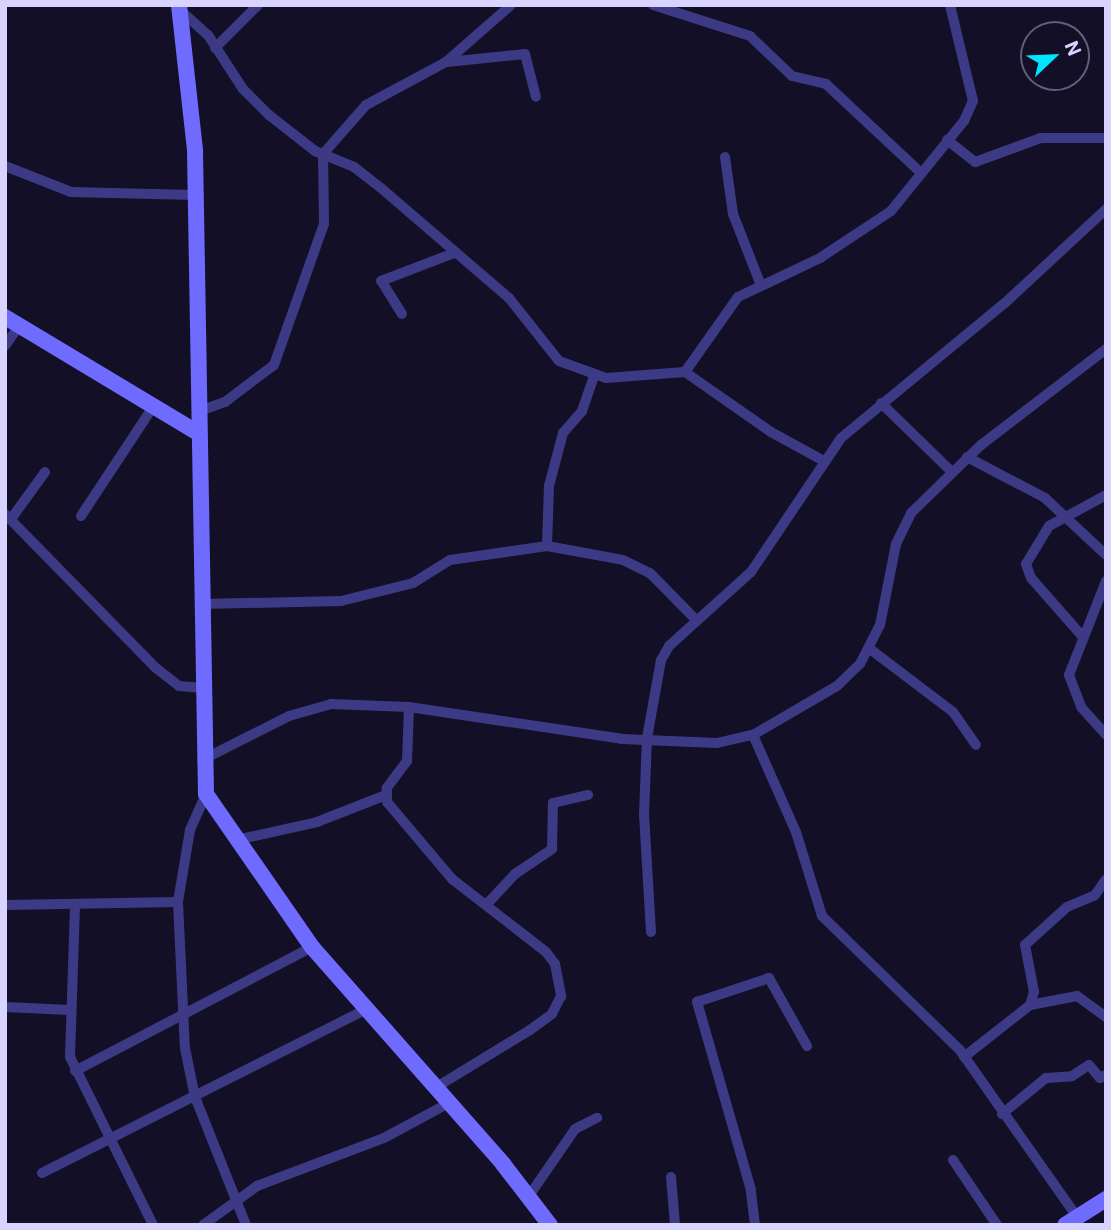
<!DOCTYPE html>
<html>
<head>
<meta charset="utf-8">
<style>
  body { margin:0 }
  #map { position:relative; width:1111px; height:1230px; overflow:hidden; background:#130f26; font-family:Roboto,sans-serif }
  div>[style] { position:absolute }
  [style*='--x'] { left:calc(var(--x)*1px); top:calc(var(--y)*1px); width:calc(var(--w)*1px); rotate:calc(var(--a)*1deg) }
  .street>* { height:10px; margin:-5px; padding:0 5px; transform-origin:5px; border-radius:5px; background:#3d3a85 }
  .secondary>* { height:16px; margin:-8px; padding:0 8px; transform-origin:8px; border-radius:8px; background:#6f6bff }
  span { translate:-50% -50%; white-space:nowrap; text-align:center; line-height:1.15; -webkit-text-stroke:5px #130f26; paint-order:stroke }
  .frame { position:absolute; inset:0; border:7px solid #d9d4ff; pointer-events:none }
  .north { position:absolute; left:1020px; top:21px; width:70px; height:70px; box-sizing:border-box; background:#130f26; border:2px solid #625e7d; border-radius:50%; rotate:67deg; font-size:19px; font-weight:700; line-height:28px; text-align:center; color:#d9d4ff }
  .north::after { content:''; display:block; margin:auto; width:24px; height:32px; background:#00e5ff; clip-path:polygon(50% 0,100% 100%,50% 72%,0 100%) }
</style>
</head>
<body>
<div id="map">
  <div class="street">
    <div style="--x:653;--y:5;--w:102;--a:17.7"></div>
    <div style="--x:750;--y:36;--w:58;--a:43.6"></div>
    <div style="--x:792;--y:76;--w:35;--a:13"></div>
    <div style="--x:826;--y:84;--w:129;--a:43.1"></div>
    <div style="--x:180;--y:10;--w:38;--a:42"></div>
    <div style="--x:208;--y:35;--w:64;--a:57.1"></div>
    <div style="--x:243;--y:89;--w:37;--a:45"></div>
    <div style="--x:269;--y:115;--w:58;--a:38"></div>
    <div style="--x:315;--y:151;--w:42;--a:22.3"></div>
    <div style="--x:354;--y:167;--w:34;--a:38"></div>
    <div style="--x:381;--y:188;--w:169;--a:40.7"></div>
    <div style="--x:509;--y:298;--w:80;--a:51.6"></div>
    <div style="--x:559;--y:361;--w:50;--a:19.9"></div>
    <div style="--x:606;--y:378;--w:79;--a:-4.3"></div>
    <div style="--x:685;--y:372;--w:92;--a:-54.8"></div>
    <div style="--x:738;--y:297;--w:91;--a:-25.4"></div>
    <div style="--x:820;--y:258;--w:85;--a:-33.5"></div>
    <div style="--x:891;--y:211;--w:116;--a:-51"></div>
    <div style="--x:964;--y:121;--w:22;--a:-66"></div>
    <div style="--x:973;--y:101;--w:99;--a:-103.5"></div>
    <div style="--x:215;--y:48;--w:61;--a:-45"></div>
    <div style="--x:447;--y:62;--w:78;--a:-5.9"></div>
    <div style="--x:525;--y:54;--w:44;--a:75.7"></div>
    <div style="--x:947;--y:140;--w:36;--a:38"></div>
    <div style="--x:975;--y:162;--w:70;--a:-20"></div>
    <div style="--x:1041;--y:138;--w:65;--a:0"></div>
    <div style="--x:725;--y:157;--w:58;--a:82"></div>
    <div style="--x:733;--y:214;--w:74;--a:68.6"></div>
    <div style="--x:5;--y:166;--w:71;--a:21.5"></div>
    <div style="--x:71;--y:192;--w:124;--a:1.4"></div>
    <div style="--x:402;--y:314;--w:39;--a:-122"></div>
    <div style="--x:381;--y:281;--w:78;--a:-21"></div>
    <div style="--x:5;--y:346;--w:24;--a:-55"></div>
    <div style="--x:685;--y:372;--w:105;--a:34.9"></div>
    <div style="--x:771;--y:432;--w:60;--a:28.7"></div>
    <div style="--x:881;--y:403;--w:99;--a:44.2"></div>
    <div style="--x:197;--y:412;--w:30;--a:-20"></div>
    <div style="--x:225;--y:402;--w:61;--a:-37.1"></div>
    <div style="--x:274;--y:365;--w:150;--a:-70.5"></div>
    <div style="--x:324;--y:224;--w:70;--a:-90.8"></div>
    <div style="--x:323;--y:154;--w:65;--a:-48.7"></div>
    <div style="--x:366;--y:105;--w:91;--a:-28.3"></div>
    <div style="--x:446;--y:62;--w:86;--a:-41.2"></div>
    <div style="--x:967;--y:457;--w:88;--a:27.7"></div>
    <div style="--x:1045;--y:498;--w:83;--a:43.1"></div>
    <div style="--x:5;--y:514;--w:216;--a:45.6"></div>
    <div style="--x:156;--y:668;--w:29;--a:38"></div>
    <div style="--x:179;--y:686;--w:21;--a:5"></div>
    <div style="--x:81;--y:516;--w:127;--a:-56.6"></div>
    <div style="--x:11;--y:519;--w:58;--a:-54.1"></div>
    <div style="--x:547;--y:546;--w:60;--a:-88.1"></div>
    <div style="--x:549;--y:486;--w:55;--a:-75.2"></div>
    <div style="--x:563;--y:433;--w:29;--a:-49"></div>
    <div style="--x:582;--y:411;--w:37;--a:-71"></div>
    <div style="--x:1106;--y:581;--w:101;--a:111.5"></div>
    <div style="--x:1069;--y:675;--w:34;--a:69"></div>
    <div style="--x:1081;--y:707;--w:38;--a:48"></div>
    <div style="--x:201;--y:604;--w:140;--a:-1.2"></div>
    <div style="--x:341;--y:601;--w:74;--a:-14"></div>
    <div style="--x:413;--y:583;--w:44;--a:-31.9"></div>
    <div style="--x:450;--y:560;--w:98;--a:-8.2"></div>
    <div style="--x:547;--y:546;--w:77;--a:10.4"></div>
    <div style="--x:623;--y:560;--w:30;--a:26"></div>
    <div style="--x:650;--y:573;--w:67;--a:45.6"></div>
    <div style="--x:1082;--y:636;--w:77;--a:-131.3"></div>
    <div style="--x:1031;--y:578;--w:15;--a:-110"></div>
    <div style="--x:1026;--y:564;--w:44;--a:-58.8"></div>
    <div style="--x:1049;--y:526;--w:65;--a:-28.5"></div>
    <div style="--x:870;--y:649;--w:104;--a:37.2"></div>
    <div style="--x:953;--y:712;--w:40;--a:55.1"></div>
    <div style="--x:409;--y:707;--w:54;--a:92.1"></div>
    <div style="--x:407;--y:761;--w:34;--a:127"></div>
    <div style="--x:387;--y:788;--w:14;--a:90"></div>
    <div style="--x:387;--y:802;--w:101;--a:49.8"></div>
    <div style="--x:452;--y:879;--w:119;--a:37.8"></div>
    <div style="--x:546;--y:952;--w:15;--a:53"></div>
    <div style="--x:555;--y:964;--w:33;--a:79"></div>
    <div style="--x:561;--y:996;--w:20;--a:117"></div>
    <div style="--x:552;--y:1014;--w:27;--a:144"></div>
    <div style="--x:530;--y:1030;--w:111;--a:148.6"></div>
    <div style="--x:753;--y:735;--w:106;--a:66.1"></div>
    <div style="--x:796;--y:832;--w:88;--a:72.8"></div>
    <div style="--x:822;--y:916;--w:191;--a:44.2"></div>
    <div style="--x:959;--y:1049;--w:205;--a:54.9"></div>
    <div style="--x:202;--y:760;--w:97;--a:-26.8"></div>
    <div style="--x:289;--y:716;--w:44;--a:-15.9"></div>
    <div style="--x:331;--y:704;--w:78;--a:2.2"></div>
    <div style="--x:409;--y:707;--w:215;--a:8.5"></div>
    <div style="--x:622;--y:739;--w:95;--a:2.4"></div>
    <div style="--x:717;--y:743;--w:37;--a:-13"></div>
    <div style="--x:753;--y:735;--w:97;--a:-30.3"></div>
    <div style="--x:837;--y:686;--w:32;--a:-44"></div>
    <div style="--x:860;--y:664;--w:44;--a:-62.9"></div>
    <div style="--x:880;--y:625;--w:83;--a:-78.8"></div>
    <div style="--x:896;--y:544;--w:34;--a:-64"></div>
    <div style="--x:911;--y:513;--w:98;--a:-44.2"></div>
    <div style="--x:981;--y:445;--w:158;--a:-37.5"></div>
    <div style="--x:206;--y:794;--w:39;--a:114"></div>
    <div style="--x:190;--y:830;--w:73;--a:99.5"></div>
    <div style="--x:178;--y:902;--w:146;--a:87.3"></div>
    <div style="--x:185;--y:1048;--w:50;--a:78.5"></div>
    <div style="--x:195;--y:1097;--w:138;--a:68.3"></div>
    <div style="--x:236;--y:840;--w:83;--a:-12.5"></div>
    <div style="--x:317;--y:822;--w:74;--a:-21.4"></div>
    <div style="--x:487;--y:904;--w:41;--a:-47"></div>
    <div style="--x:515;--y:874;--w:45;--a:-34"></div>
    <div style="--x:552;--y:849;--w:46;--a:-88.8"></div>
    <div style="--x:553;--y:803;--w:36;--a:-13"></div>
    <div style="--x:5;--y:905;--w:173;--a:-1"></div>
    <div style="--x:75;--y:906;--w:151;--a:91.9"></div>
    <div style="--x:70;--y:1057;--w:187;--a:63.7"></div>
    <div style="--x:651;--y:932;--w:117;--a:-93.4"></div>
    <div style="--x:644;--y:815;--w:77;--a:-87.8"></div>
    <div style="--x:647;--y:738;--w:79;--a:-79.8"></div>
    <div style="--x:661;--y:660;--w:16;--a:-60"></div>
    <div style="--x:669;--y:646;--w:110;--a:-42.1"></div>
    <div style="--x:751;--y:572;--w:161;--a:-56.1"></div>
    <div style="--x:841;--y:438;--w:212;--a:-39.5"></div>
    <div style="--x:1005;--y:303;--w:138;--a:-42.9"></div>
    <div style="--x:1030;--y:1005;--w:14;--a:-73"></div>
    <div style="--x:1034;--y:992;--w:48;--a:-100.8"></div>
    <div style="--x:1025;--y:945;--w:57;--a:-42.1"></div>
    <div style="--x:1067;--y:907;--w:30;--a:-23"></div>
    <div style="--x:1095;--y:895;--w:19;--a:-55"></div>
    <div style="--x:5;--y:1007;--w:65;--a:2.6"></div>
    <div style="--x:964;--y:1057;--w:84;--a:-38.2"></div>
    <div style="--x:1030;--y:1005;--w:48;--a:-10.8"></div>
    <div style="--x:1077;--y:996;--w:36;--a:36"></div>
    <div style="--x:75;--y:1071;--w:267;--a:-27.6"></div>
    <div style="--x:1002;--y:1114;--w:57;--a:-39.3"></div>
    <div style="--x:1046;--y:1078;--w:26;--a:-4"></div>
    <div style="--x:1072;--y:1076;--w:20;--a:-33"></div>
    <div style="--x:1089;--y:1065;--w:17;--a:50"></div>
    <div style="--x:1100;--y:1078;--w:7;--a:-27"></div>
    <div style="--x:953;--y:1160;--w:78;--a:55.9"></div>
    <div style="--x:42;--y:1173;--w:363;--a:-26.8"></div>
    <div style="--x:671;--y:1177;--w:48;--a:85.2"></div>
    <div style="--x:529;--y:1196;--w:81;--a:-55.5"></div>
    <div style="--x:575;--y:1129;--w:25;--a:-27"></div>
    <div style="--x:203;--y:1225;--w:67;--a:-35.8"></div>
    <div style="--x:257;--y:1186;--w:136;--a:-20.7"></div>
    <div style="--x:384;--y:1138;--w:74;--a:-28.3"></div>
    <div style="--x:755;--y:1225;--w:35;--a:-97"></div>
    <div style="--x:751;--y:1190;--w:196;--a:-106"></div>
    <div style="--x:697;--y:1002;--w:76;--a:-18.4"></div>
    <div style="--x:769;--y:978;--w:78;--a:60.8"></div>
  </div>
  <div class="secondary">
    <div style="--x:179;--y:5;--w:147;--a:83.7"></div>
    <div style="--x:195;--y:151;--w:643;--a:89.02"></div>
    <div style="--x:206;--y:794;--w:186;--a:55.3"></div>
    <div style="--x:312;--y:947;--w:289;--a:48.6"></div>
    <div style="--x:503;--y:1164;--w:77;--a:52.4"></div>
    <div style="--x:5;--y:317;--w:225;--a:31"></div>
    <div style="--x:1065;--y:1225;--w:49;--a:-32.4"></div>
  </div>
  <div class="frame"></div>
  <div class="north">N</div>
</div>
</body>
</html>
